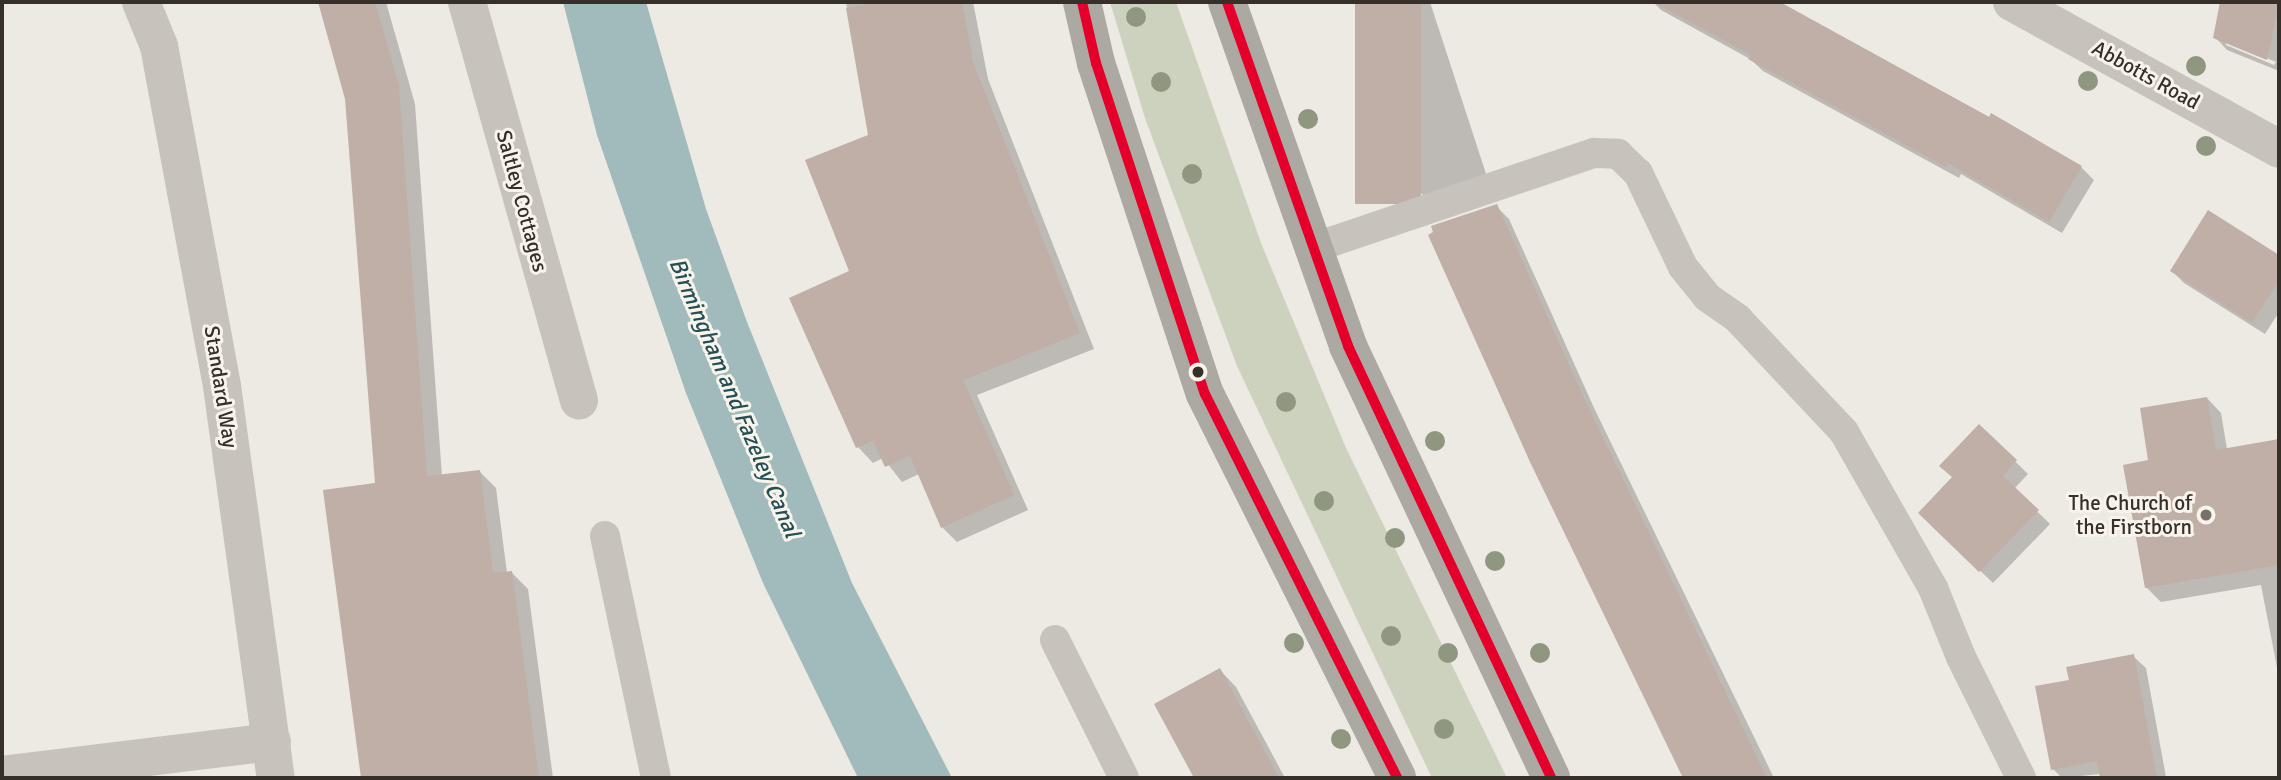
<!DOCTYPE html>
<html>
<head>
<meta charset="utf-8">
<style>
  body { margin:0 }
  #map { position:relative; width:2281px; height:780px; overflow:hidden; background:#ede9e3; font-family:Signika,sans-serif }
  div>[style] { position:absolute }
  [style*='--x'] { left:calc(var(--x)*1px); top:calc(var(--y)*1px); width:calc(var(--w)*1px); rotate:calc(var(--a)*1deg) }
  .green>* { inset:0; background:#cdd2be }
  .water>* { inset:0; background:#a1bbbc }
  .shadow>* { inset:0; background:#0003 }
  .building>* { inset:0; background:#bfafa6; transform-origin:0 0 }
  .lane>* { height:30px; margin:-15px; padding:0 15px; transform-origin:15px; border-radius:15px; background:#c7c2bc }
  .street>* { height:38px; margin:-19px; padding:0 19px; transform-origin:19px; border-radius:19px; background:#c7c2bc }
  .highway>* { height:38px; margin:-19px; padding:0 19px; transform-origin:19px; border-radius:19px; background:#aca8a2 }
  .bus-1>* { height:10px; margin:-5px; padding:0 5px; transform-origin:5px; border-radius:5px; background:#e4002b }
  .trees>* { width:20px; height:20px; margin:-10px; border-radius:50%; background:#909781 }
  .dots>* { width:19px; height:19px; translate:-50% -50%; box-sizing:border-box; border:4px solid #f9f4eb; border-radius:50% }
  span { translate:-50% -50%; white-space:nowrap; text-align:center; line-height:1.15; -webkit-text-stroke:6px #f9f4eb; paint-order:stroke }
  .street-label { font-size:21px; color:#372f2a }
  .poi-label { font-size:21px; color:#372f2a }
  .right { translate:-100% -50%; text-align:right }
  .water-label { font-size:23px; color:#234f56; font-style:italic }
  .frame { position:absolute; inset:0; border:4px solid #372f2a; pointer-events:none }
</style>
</head>
<body>
<div id="map">
  <div class="green">
    <div style="clip-path:polygon(1110px 2px,1176px 2px,1261px 243px,1346px 448px,1507px 778px,1432px 778px,1237px 366px,1145px 118px)"></div>
  </div>
  <div class="water">
    <div style="clip-path:polygon(563px 2px,646px 2px,706px 209px,747px 322px,852px 583px,952px 778px,858px 778px,763px 583px,686px 393px,597px 135px)"></div>
  </div>
  <div class="shadow">
    <div style="clip-path:polygon(319px 2px,386px 2px,415px 104px,442px 476px,479px 471px,496px 488px,507px 573px,511px 572px,528px 589px,553px 778px,363px 778px,325px 491px,377px 485px,347px 98px)"></div>
    <div style="clip-path:polygon(846px 2px,973px 2px,988px 79px,1094px 349px,977px 395px,1028px 510px,957px 542px,942px 527px,919px 474px,902px 482px,883px 458px,873px 463px,858px 447px,851px 272px,870px 136px)"></div>
    <div style="clip-path:polygon(1358px 2px,1430px 2px,1490px 186px,1433px 205px,1421px 193px,1372px 53px)"></div>
    <div style="clip-path:polygon(1653px 2px,1778px 2px,2081px 167px,2094px 180px,2062px 233px,1961px 174px,1959px 178px,1763px 71px,1750px 59px,1661px 10px)"></div>
    <div style="clip-path:polygon(evenodd,2221px 2px,2279px 2px,2279px 71px,2227px 50px,2215px 37px,2221px 2px,2226px 41px,2276px 62px,2274px 65px,2226px 45px,2226px 41px)"></div>
    <div style="clip-path:polygon(1496px 206px,1509px 219px,1595px 410px,1774px 778px,1686px 778px,1532px 462px)"></div>
    <div style="clip-path:polygon(2208px 213px,2279px 257px,2279px 312px,2265px 334px,2184px 283px,2172px 271px)"></div>
    <div style="clip-path:polygon(2207px 398px,2221px 413px,2227px 449px,2279px 440px,2279px 678px,2261px 585px,2161px 602px,2146px 587px,2150px 462px)"></div>
    <div style="clip-path:polygon(1979px 426px,2028px 474px,2014px 489px,2050px 524px,1993px 583px,1920px 513px,1954px 478px)"></div>
    <div style="clip-path:polygon(2133px 656px,2146px 668px,2166px 777px,2104px 778px,2100px 774px,2062px 778px,2053px 769px,2071px 682px)"></div>
    <div style="clip-path:polygon(1220px 670px,1236px 687px,1285px 778px,1196px 778px,1157px 704px)"></div>
  </div>
  <div class="building">
    <div style="clip-path:polygon(318px 2px,375px 2px,399px 86px,427px 476px,480px 470px,493px 573px,512px 571px,539px 778px,361px 778px,323px 490px,375px 483px,345px 99px)"></div>
    <div style="clip-path:polygon(879px 2px,962px 2px,973px 62px,1080px 333px,963px 380px,1014px 495px,941px 528px,910px 456px,885px 467px,873px 441px,856px 448px,789px 298px,849px 271px,805px 160px,868px 135px,846px 8px)"></div>
    <div style="left:1355px;top:2px;width:66px;height:202px"></div>
    <div style="clip-path:polygon(1653px 2px,1780px 2px,1989px 117px,1991px 113px,2082px 166px,2049px 222px,1948px 163px,1946px 167px,1748px 59px,1751px 55px)"></div>
    <div style="clip-path:polygon(2220px 2px,2279px 2px,2267px 60px,2213px 38px)"></div>
    <div style="clip-path:polygon(1497px 204px,1583px 396px,1767px 778px,1683px 778px,1530px 462px,1428px 235px,1433px 232px,1431px 226px)"></div>
    <div style="clip-path:polygon(2208px 210px,2279px 255px,2279px 280px,2252px 323px,2170px 271px)"></div>
    <div style="clip-path:polygon(2207px 397px,2216px 450px,2279px 439px,2279px 565px,2145px 588px,2123px 465px,2148px 460px,2140px 408px)"></div>
    <div style="clip-path:polygon(1979px 424px,2017px 460px,2003px 476px,2039px 510px,1979px 572px,1918px 513px,1952px 477px,1939px 466px)"></div>
    <div style="clip-path:polygon(2134px 654px,2157px 778px,2100px 778px,2097px 761px,2051px 770px,2035px 686px,2069px 680px,2066px 667px)"></div>
    <div style="clip-path:polygon(1220px 668px,1279px 778px,1194px 778px,1154px 704px)"></div>
  </div>
  <div class="lane">
    <div style="--x:1313;--y:248;--w:297;--a:-18.7"></div>
    <div style="--x:1594;--y:153;--w:24;--a:2"></div>
    <div style="--x:1618;--y:154;--w:28;--a:44"></div>
    <div style="--x:1638;--y:173;--w:104;--a:64.4"></div>
    <div style="--x:1683;--y:267;--w:38;--a:51"></div>
    <div style="--x:1707;--y:297;--w:38;--a:35"></div>
    <div style="--x:1738;--y:319;--w:155;--a:46.8"></div>
    <div style="--x:1844;--y:432;--w:180;--a:60.3"></div>
    <div style="--x:1933;--y:588;--w:74;--a:67.9"></div>
    <div style="--x:1961;--y:657;--w:135;--a:63.6"></div>
    <div style="--x:605;--y:536;--w:247;--a:78.1"></div>
    <div style="--x:1055;--y:640;--w:154;--a:63.4"></div>
  </div>
  <div class="street">
    <div style="--x:141;--y:2;--w:48;--a:67.8"></div>
    <div style="--x:159;--y:46;--w:346;--a:79.5"></div>
    <div style="--x:222;--y:386;--w:396;--a:82.2"></div>
    <div style="--x:467;--y:2;--w:414;--a:74.3"></div>
    <div style="--x:2012;--y:2;--w:305;--a:28.8"></div>
    <div style="--x:2;--y:775;--w:272;--a:-7"></div>
  </div>
  <div class="highway">
    <div style="--x:1082;--y:2;--w:63;--a:77.1"></div>
    <div style="--x:1096;--y:63;--w:348;--a:71.8"></div>
    <div style="--x:1205;--y:394;--w:429;--a:63.4"></div>
    <div style="--x:1227;--y:2;--w:365;--a:70.6"></div>
    <div style="--x:1348;--y:346;--w:477;--a:64.8"></div>
  </div>
  <div class="bus-1">
    <div style="--x:1082;--y:2;--w:63;--a:77.1"></div>
    <div style="--x:1096;--y:63;--w:348;--a:71.8"></div>
    <div style="--x:1205;--y:394;--w:429;--a:63.4"></div>
    <div style="--x:1227;--y:2;--w:365;--a:70.6"></div>
    <div style="--x:1348;--y:346;--w:477;--a:64.8"></div>
  </div>
  <div class="trees">
    <div style="left:1136px;top:17px"></div>
    <div style="left:2196px;top:66px"></div>
    <div style="left:2088px;top:81px"></div>
    <div style="left:1161px;top:82px"></div>
    <div style="left:1308px;top:119px"></div>
    <div style="left:2206px;top:146px"></div>
    <div style="left:1192px;top:174px"></div>
    <div style="left:1286px;top:402px"></div>
    <div style="left:1435px;top:441px"></div>
    <div style="left:1324px;top:501px"></div>
    <div style="left:1395px;top:538px"></div>
    <div style="left:1495px;top:561px"></div>
    <div style="left:1391px;top:636px"></div>
    <div style="left:1294px;top:643px"></div>
    <div style="left:1448px;top:653px"></div>
    <div style="left:1540px;top:653px"></div>
    <div style="left:1444px;top:729px"></div>
    <div style="left:1341px;top:739px"></div>
  </div>
  <div class="dots">
    <div style="left:1198px;top:372px;background:#372f2a"></div>
    <div style="left:2206px;top:515px;background:#77706b"></div>
  </div>
  <div class="street-label">
    <span style="left:2146px;top:75px;rotate:29deg">Abbotts Road</span>
    <span style="left:522px;top:201px;rotate:75deg">Saltley Cottages</span>
    <span style="left:221px;top:387px;rotate:81deg">Standard Way</span>
  </div>
  <div class="poi-label">
    <span class="right" style="left:2192px;top:515px">The Church of<br>the Firstborn</span>
  </div>
  <div class="water-label">
    <span style="left:734px;top:398px;rotate:67deg">Birmingham and Fazeley Canal</span>
  </div>
  <div class="frame"></div>
</div>
</body>
</html>
